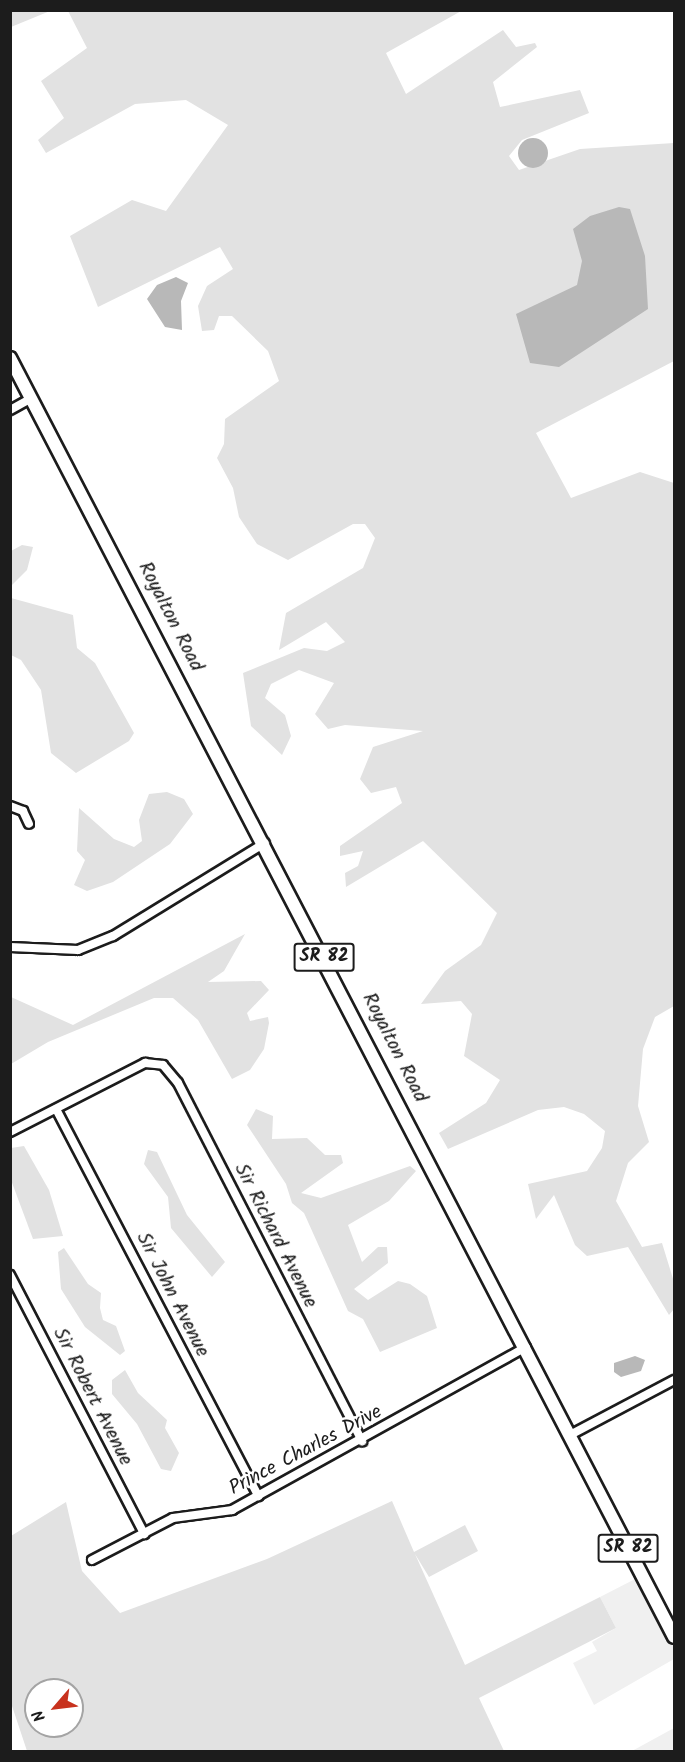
<!DOCTYPE html>
<html>
<head>
<meta charset="utf-8">
<style>
  body { margin:0 }
  #map { position:relative; width:685px; height:1762px; overflow:hidden; background:#fff; font-family:Kalam,sans-serif }
  div>[style] { position:absolute }
  [style*='--x'] { left:calc(var(--x)*1px); top:calc(var(--y)*1px); width:calc(var(--w)*1px); rotate:calc(var(--a)*1deg) }
  .built>* { inset:0; background:#f0f0f0 }
  .green>* { inset:0; background:#e2e2e2 }
  .water>* { inset:0; background:#b8b8b8 }
  .round { border-radius:50% }
  .roads { filter:drop-shadow(2px 0 #1c1c1c) drop-shadow(-2px 0 #1c1c1c) drop-shadow(0 2px #1c1c1c) drop-shadow(0 -2px #1c1c1c) }
  .minor>* { height:8px; margin:-4px; padding:0 4px; transform-origin:4px; border-radius:4px; background:#fff }
  .primary>* { height:12px; margin:-6px; padding:0 6px; transform-origin:6px; border-radius:6px; background:#fff }
  span { translate:-50% -50%; white-space:nowrap; text-align:center; line-height:1.15; -webkit-text-stroke:5px #fff; paint-order:stroke }
  .shield-label span { padding:2px 4px; background:#fff; border:2px solid; border-radius:4px; -webkit-text-stroke-width:0 }
  .shield-label { font-size:18px; color:#1c1c1c; font-weight:700 }
  .street-label { font-size:20px; color:#1c1c1c }
  .frame { position:absolute; inset:0; border:12px solid #1c1c1c; pointer-events:none }
  .north { position:absolute; left:24px; top:1678px; width:60px; height:60px; box-sizing:border-box; background:#fff; border:2px solid #a4a4a4; border-radius:50%; rotate:242deg; font-size:16px; font-weight:700; line-height:24px; text-align:center; color:#1c1c1c }
  .north::after { content:''; display:block; margin:auto; width:21px; height:27px; background:#c8321e; clip-path:polygon(50% 0,100% 100%,50% 72%,0 100%) }
</style>
</head>
<body>
<div id="map">
  <div class="built">
    <div style="clip-path:polygon(639px 1577px,674px 1643px,674px 1659px,594px 1705px,573px 1663px,597px 1651px,592px 1642px,616px 1628px,600px 1597px)"></div>
    <div style="clip-path:polygon(674px 1728px,674px 1751px,632px 1751px)"></div>
  </div>
  <div class="green">
    <div style="clip-path:polygon(11px 10px,50px 10px,50px 11px,11px 27px)"></div>
    <div style="clip-path:polygon(463px 10px,386px 53px,406px 94px,503px 30px,516px 47px,535px 43px,537px 47px,493px 82px,500px 107px,580px 90px,589px 113px,522px 140px,509px 156px,519px 170px,580px 149px,674px 143px,674px 361px,536px 433px,571px 498px,640px 472px,674px 483px,674px 1006px,655px 1017px,643px 1049px,638px 1106px,649px 1142px,628px 1163px,616px 1201px,642px 1247px,662px 1243px,674px 1282px,674px 1309px,669px 1315px,628px 1247px,587px 1256px,575px 1245px,554px 1195px,536px 1219px,528px 1184px,587px 1171px,602px 1148px,605px 1131px,584px 1114px,564px 1107px,538px 1110px,448px 1149px,439px 1133px,486px 1103px,500px 1080px,464px 1056px,472px 1014px,461px 1001px,421px 1004px,445px 971px,481px 945px,497px 913px,423px 841px,346px 887px,345px 873px,358px 866px,363px 851px,340px 856px,340px 846px,402px 803px,396px 787px,371px 793px,360px 779px,373px 747px,423px 731px,345px 725px,328px 729px,315px 714px,334px 683px,299px 670px,271px 684px,265px 698px,285px 715px,291px 736px,282px 755px,251px 726px,243px 673px,304px 648px,327px 651px,345px 642px,326px 622px,279px 650px,286px 613px,363px 568px,375px 538px,365px 524px,353px 524px,288px 560px,257px 544px,239px 517px,233px 488px,217px 458px,224px 444px,225px 419px,279px 381px,268px 351px,232px 316px,219px 316px,214px 330px,202px 331px,198px 306px,207px 286px,233px 269px,220px 247px,98px 307px,70px 236px,132px 200px,166px 211px,228px 125px,186px 100px,135px 104px,46px 153px,38px 140px,64px 118px,41px 81px,87px 48px,68px 11px)"></div>
    <div style="clip-path:polygon(22px 545px,33px 547px,27px 570px,11px 586px,11px 551px)"></div>
    <div style="clip-path:polygon(11px 598px,73px 615px,77px 648px,95px 663px,134px 733px,129px 741px,76px 773px,51px 753px,41px 690px,21px 660px,11px 655px)"></div>
    <div style="clip-path:polygon(167px 792px,184px 799px,193px 814px,170px 844px,113px 882px,87px 891px,74px 885px,85px 860px,77px 851px,79px 808px,114px 839px,134px 847px,142px 841px,139px 820px,149px 794px)"></div>
    <div style="clip-path:polygon(245px 934px,224px 971px,208px 982px,261px 981px,269px 990px,247px 1013px,250px 1021px,268px 1017px,269px 1023px,264px 1049px,250px 1070px,232px 1079px,198px 1020px,173px 998px,154px 998px,48px 1042px,11px 1064px,11px 997px,73px 1025px)"></div>
    <div style="clip-path:polygon(256px 1109px,273px 1116px,272px 1139px,307px 1138px,325px 1155px,341px 1155px,343px 1163px,301px 1193px,321px 1198px,410px 1166px,416px 1171px,389px 1201px,348px 1225px,362px 1262px,378px 1247px,387px 1247px,388px 1263px,354px 1289px,368px 1300px,398px 1281px,410px 1284px,427px 1296px,437px 1328px,380px 1352px,363px 1319px,348px 1311px,304px 1213px,292px 1203px,286px 1184px,247px 1125px)"></div>
    <div style="clip-path:polygon(24px 1146px,49px 1190px,63px 1236px,33px 1239px,11px 1180px,11px 1148px)"></div>
    <div style="clip-path:polygon(148px 1150px,157px 1152px,187px 1215px,225px 1262px,212px 1277px,171px 1228px,168px 1197px,144px 1164px)"></div>
    <div style="clip-path:polygon(64px 1248px,88px 1284px,101px 1293px,100px 1308px,103px 1320px,116px 1326px,125px 1351px,120px 1355px,85px 1327px,61px 1289px,58px 1252px)"></div>
    <div style="clip-path:polygon(125px 1370px,138px 1393px,167px 1420px,165px 1428px,179px 1453px,171px 1471px,161px 1469px,137px 1424px,112px 1394px,112px 1380px)"></div>
    <div style="clip-path:polygon(evenodd,392px 1501px,414px 1552px,465px 1525px,478px 1551px,429px 1577px,415px 1554px,465px 1665px,600px 1597px,616px 1628px,479px 1698px,504px 1751px,27px 1751px,11px 1703px,11px 1536px,66px 1502px,82px 1571px,120px 1613px,267px 1559px,392px 1501px,36px 1690px,72px 1690px,72px 1726px,36px 1726px,36px 1690px)"></div>
  </div>
  <div class="water">
    <div class="round" style="left:518px;top:138px;width:30px;height:30px"></div>
    <div style="clip-path:polygon(619px 207px,630px 209px,645px 256px,648px 309px,559px 367px,530px 363px,516px 314px,577px 285px,582px 261px,573px 229px,590px 216px)"></div>
    <div style="clip-path:polygon(176px 277px,188px 283px,181px 301px,182px 330px,165px 327px,147px 299px,157px 285px)"></div>
    <div style="clip-path:polygon(635px 1356px,645px 1360px,641px 1371px,621px 1377px,614px 1372px,614px 1363px)"></div>
  </div>
  <div class="roads">
    <div class="minor">
      <div style="--x:10;--y:410;--w:25;--a:-29"></div>
      <div style="--x:10;--y:806;--w:14;--a:21"></div>
      <div style="--x:23;--y:811;--w:14;--a:65"></div>
      <div style="--x:10;--y:947;--w:68;--a:2.5"></div>
      <div style="--x:78;--y:950;--w:38;--a:-22"></div>
      <div style="--x:113;--y:936;--w:178;--a:-31.5"></div>
      <div style="--x:56;--y:1109;--w:437;--a:62.4"></div>
      <div style="--x:10;--y:1132;--w:152;--a:-27.1"></div>
      <div style="--x:145;--y:1063;--w:18;--a:6"></div>
      <div style="--x:163;--y:1065;--w:23;--a:50"></div>
      <div style="--x:178;--y:1083;--w:403;--a:62.8"></div>
      <div style="--x:10;--y:1275;--w:292;--a:62.6"></div>
      <div style="--x:570;--y:1435;--w:118;--a:-27.9"></div>
      <div style="--x:92;--y:1560;--w:91;--a:-27.4"></div>
      <div style="--x:173;--y:1518;--w:60;--a:-7.7"></div>
      <div style="--x:232;--y:1510;--w:336;--a:-29"></div>
    </div>
    <div class="primary">
      <div style="--x:10;--y:358;--w:1441;--a:62.56"></div>
    </div>
  </div>
  <div class="shield-label">
    <span style="left:324px;top:957px">SR 82</span>
    <span style="left:628px;top:1548px">SR 82</span>
  </div>
  <div class="street-label">
    <span style="left:170px;top:617px;rotate:63deg">Royalton Road</span>
    <span style="left:394px;top:1048px;rotate:63deg">Royalton Road</span>
    <span style="left:275px;top:1236px;rotate:63deg">Sir Richard Avenue</span>
    <span style="left:172px;top:1295px;rotate:63deg">Sir John Avenue</span>
    <span style="left:92px;top:1397px;rotate:63deg">Sir Robert Avenue</span>
    <span style="left:306px;top:1451px;rotate:-28deg">Prince Charles Drive</span>
  </div>
  <div class="frame"></div>
  <div class="north">N</div>
</div>
</body>
</html>
